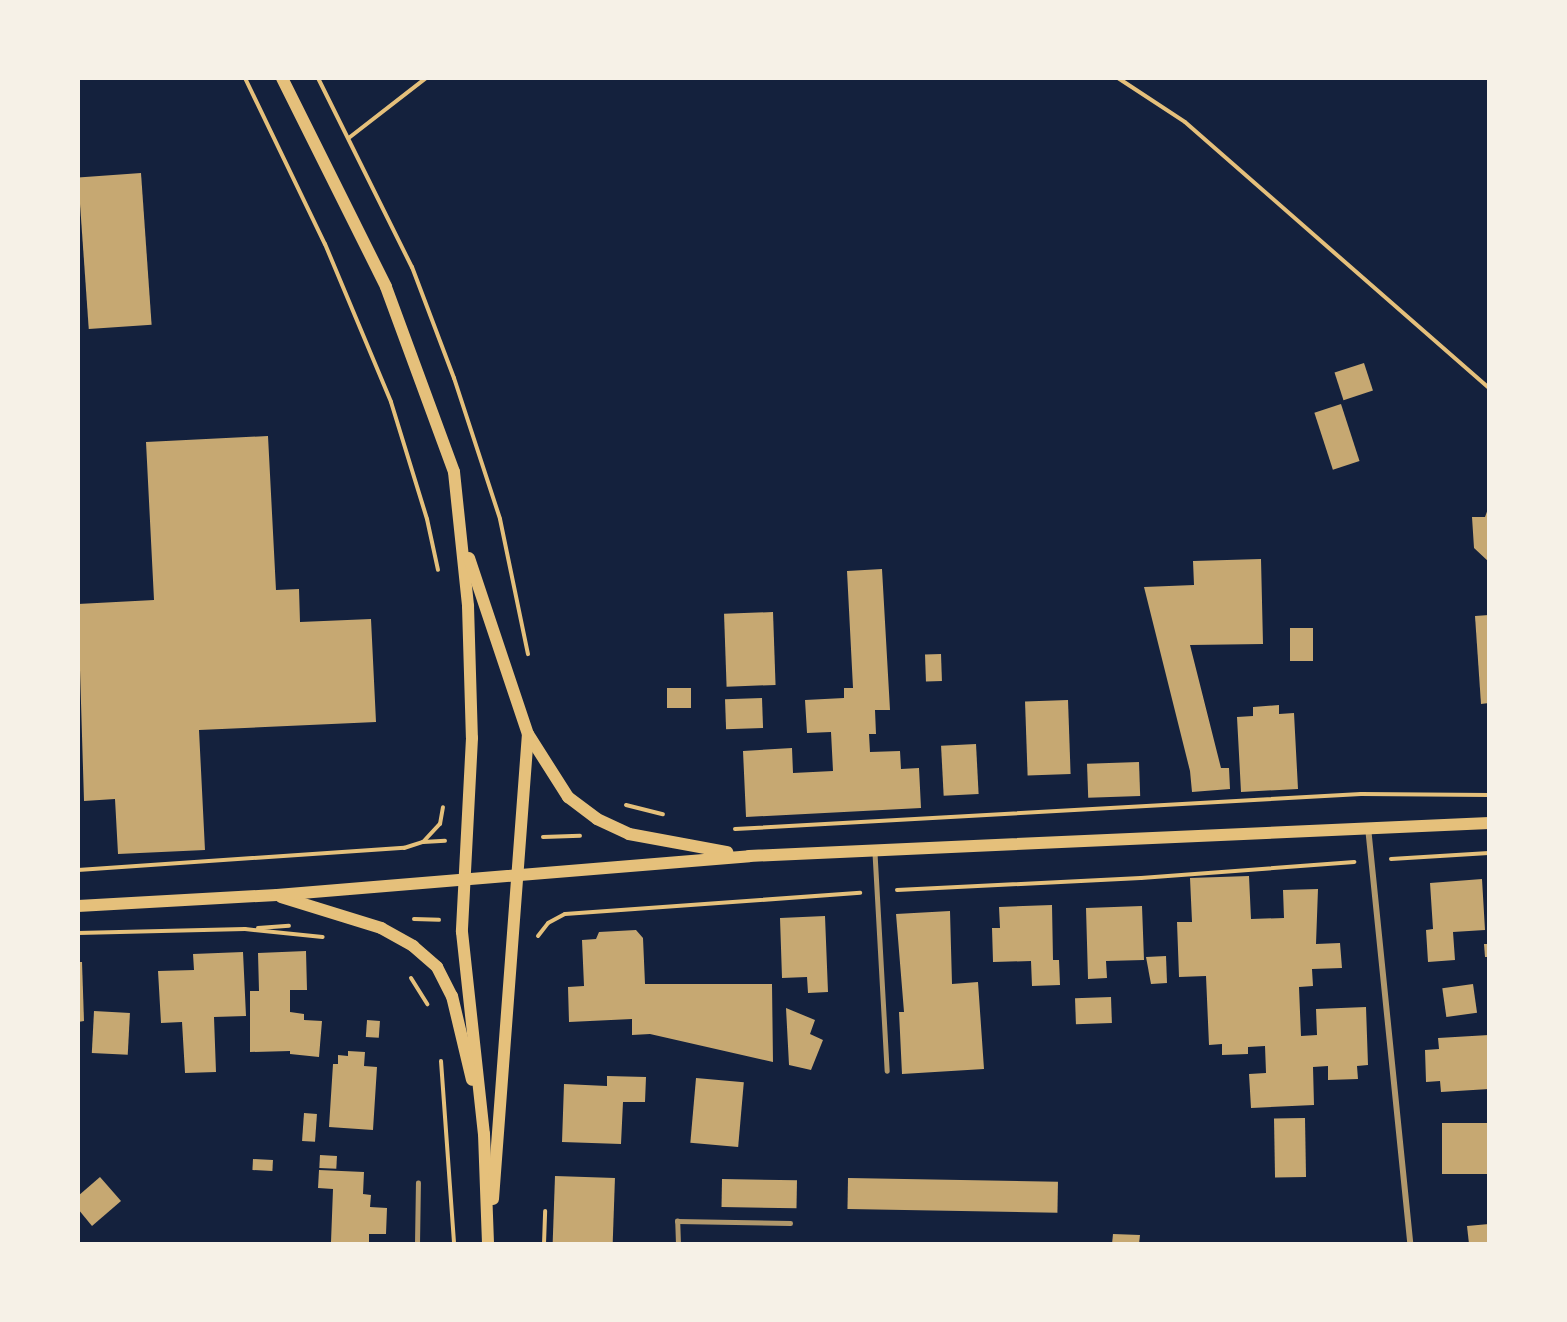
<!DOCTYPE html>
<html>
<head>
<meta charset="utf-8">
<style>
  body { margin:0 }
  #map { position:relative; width:1567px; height:1322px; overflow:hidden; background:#14213d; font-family:"Alegreya Sans",sans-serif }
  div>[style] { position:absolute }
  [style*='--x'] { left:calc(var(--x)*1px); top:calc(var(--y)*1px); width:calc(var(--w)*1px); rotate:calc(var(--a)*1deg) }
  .building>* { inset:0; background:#c6a872; transform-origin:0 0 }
  .path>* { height:4px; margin:-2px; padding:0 2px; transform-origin:2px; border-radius:2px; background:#e5c07b }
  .service>* { height:4.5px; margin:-2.25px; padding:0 2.25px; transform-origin:2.25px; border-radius:2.25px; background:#b1986c }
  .minor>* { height:6px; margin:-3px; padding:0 3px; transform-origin:3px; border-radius:3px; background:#b1986c }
  .secondary>* { height:12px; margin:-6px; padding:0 6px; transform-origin:6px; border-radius:6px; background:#e5c07b }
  span { translate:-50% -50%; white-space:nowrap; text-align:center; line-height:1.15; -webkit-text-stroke:4.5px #f6f1e7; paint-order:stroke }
  .frame { position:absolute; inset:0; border:80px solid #f6f1e7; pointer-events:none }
</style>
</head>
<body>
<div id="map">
  <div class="building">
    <div style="left:141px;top:173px;width:152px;height:63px;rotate:86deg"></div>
    <div style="left:1364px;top:363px;width:29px;height:31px;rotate:72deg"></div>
    <div style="left:1341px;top:404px;width:60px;height:28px;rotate:72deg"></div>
    <div style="clip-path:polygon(268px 436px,276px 590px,299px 589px,300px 622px,371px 619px,376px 722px,199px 730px,205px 850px,118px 854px,115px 799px,84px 801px,78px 604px,154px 600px,146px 442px)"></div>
    <div style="clip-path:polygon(1489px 506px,1489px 562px,1474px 548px,1472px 517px,1485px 517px)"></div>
    <div style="clip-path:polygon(1261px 559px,1263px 644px,1190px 645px,1221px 768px,1229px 768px,1230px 789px,1192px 792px,1190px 771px,1144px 587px,1194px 585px,1193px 561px)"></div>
    <div style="clip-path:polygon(882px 569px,890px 710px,875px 710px,876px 734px,869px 734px,870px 752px,900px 751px,901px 769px,919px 768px,921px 808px,746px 817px,743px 751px,792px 748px,793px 773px,833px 771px,831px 732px,807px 733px,805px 700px,844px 698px,844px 688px,853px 688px,847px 571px)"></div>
    <div style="left:773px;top:612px;width:73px;height:49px;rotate:88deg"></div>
    <div style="clip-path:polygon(1489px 615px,1489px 703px,1481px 704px,1475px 616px)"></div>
    <div style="left:1290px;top:628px;width:23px;height:33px"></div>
    <div style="left:941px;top:654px;width:27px;height:16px;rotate:88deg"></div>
    <div style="left:691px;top:688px;width:20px;height:24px;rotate:90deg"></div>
    <div style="left:762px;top:698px;width:30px;height:37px;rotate:88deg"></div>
    <div style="left:1068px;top:700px;width:74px;height:43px;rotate:88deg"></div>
    <div style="clip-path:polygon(1279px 705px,1279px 714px,1294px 713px,1298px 789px,1241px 792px,1237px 717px,1253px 716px,1253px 707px)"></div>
    <div style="left:976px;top:744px;width:50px;height:35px;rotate:87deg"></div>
    <div style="left:1139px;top:762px;width:34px;height:52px;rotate:88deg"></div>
    <div style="clip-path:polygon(1249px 876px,1251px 919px,1284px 918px,1283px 890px,1318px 889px,1316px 944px,1340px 943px,1342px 968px,1312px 969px,1313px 986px,1299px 987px,1301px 1036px,1317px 1035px,1316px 1009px,1366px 1007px,1368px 1065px,1357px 1066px,1358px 1079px,1328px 1080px,1328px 1066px,1313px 1067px,1314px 1105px,1251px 1108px,1249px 1074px,1266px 1073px,1265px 1046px,1248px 1047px,1248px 1054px,1222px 1055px,1222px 1044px,1209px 1045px,1206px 976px,1179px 977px,1177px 922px,1192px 922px,1190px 878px)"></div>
    <div style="clip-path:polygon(1482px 879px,1485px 930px,1453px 932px,1455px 960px,1428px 962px,1426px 930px,1433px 929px,1430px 883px)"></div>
    <div style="clip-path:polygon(1052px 905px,1053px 960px,1059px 960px,1060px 985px,1032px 986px,1031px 961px,993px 962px,992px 928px,1000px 928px,999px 907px)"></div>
    <div style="clip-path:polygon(1142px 906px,1144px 960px,1106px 961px,1107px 978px,1088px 979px,1086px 908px)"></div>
    <div style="clip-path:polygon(950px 911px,952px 984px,978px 982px,984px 1069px,902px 1074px,899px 1012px,904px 1012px,896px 914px)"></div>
    <div style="clip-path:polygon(825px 916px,828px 992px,808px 993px,807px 977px,782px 978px,780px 918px)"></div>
    <div style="clip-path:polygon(636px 930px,643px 938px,645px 984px,772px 984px,773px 1062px,650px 1034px,632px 1035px,632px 1019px,569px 1022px,568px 987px,584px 986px,582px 940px,596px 939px,599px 932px)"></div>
    <div style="clip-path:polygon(1484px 944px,1489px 944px,1489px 957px,1485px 957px)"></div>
    <div style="clip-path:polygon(306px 951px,307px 990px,290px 990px,290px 1012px,304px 1014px,304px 1020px,322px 1021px,319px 1057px,290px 1054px,290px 1051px,250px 1052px,250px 991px,259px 991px,258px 953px)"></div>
    <div style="clip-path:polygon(243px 952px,246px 1016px,214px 1017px,216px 1072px,185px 1073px,182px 1022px,161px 1023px,158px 971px,194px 970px,193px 954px)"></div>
    <div style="clip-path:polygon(1166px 956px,1167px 983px,1151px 984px,1146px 957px)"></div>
    <div style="clip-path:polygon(78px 962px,82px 962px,84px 1021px,78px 1022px)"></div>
    <div style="left:1473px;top:984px;width:29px;height:31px;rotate:82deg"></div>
    <div style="left:1111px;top:997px;width:26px;height:36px;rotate:88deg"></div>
    <div style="clip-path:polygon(786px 1008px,815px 1020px,810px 1034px,823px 1040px,811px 1070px,789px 1065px)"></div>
    <div style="left:94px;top:1011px;width:36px;height:42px;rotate:3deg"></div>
    <div style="left:367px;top:1020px;width:13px;height:17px;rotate:4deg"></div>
    <div style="clip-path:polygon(1489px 1035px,1489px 1089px,1441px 1092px,1440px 1081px,1426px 1082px,1425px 1050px,1439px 1049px,1438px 1038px)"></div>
    <div style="clip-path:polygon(348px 1051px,365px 1052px,364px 1066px,377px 1067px,373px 1130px,329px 1127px,333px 1064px,338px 1064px,338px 1055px,348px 1056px)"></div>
    <div style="clip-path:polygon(607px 1076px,646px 1077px,645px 1102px,623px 1102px,621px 1144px,562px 1142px,564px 1084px,607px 1086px)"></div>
    <div style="left:696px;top:1078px;width:48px;height:65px;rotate:5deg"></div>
    <div style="left:304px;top:1113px;width:13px;height:28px;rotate:4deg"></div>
    <div style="left:1305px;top:1118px;width:59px;height:31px;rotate:89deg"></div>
    <div style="left:1489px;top:1123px;width:51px;height:47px;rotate:90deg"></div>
    <div style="left:320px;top:1155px;width:17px;height:13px;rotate:3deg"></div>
    <div style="left:253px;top:1159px;width:20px;height:11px;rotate:3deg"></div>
    <div style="clip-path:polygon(319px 1170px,364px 1172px,363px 1194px,371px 1195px,370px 1207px,387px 1208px,386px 1234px,369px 1234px,369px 1244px,331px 1242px,333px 1189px,318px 1188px)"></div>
    <div style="left:555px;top:1176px;width:60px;height:68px;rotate:2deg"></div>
    <div style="clip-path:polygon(100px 1177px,121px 1201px,92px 1226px,78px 1209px,78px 1196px)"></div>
    <div style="left:848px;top:1178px;width:210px;height:31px;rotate:1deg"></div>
    <div style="left:722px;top:1179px;width:75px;height:28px;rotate:1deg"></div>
    <div style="clip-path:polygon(1489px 1224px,1489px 1244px,1469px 1244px,1467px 1226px)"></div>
    <div style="clip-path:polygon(1113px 1234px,1140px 1235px,1139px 1244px,1112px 1244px)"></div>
  </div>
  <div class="path">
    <div style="--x:245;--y:78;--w:184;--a:64.3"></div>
    <div style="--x:325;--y:244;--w:171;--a:67.3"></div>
    <div style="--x:391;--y:402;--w:122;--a:72.9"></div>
    <div style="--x:427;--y:519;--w:52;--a:77.8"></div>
    <div style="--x:318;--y:78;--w:211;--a:63.6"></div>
    <div style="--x:412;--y:267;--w:119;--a:69.3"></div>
    <div style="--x:454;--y:378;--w:148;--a:71.9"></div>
    <div style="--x:500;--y:519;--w:138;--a:78.3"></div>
    <div style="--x:1118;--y:78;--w:80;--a:33.3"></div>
    <div style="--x:1185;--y:122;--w:404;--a:41.2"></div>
    <div style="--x:350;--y:137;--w:96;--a:-37.8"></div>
    <div style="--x:626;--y:805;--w:38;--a:14"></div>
    <div style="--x:735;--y:829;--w:627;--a:-3.2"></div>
    <div style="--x:1361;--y:794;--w:128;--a:0.4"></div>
    <div style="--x:543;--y:837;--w:37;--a:-2"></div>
    <div style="--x:423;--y:842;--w:22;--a:-3"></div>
    <div style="--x:1391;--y:859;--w:98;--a:-3.5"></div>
    <div style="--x:78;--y:870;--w:327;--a:-3.9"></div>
    <div style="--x:404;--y:848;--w:20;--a:-18"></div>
    <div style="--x:423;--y:842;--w:25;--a:-47"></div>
    <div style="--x:440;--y:824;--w:17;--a:-80"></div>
    <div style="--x:897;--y:890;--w:244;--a:-2.8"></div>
    <div style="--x:1141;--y:878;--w:214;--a:-4.3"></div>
    <div style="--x:414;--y:919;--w:25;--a:2"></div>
    <div style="--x:258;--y:928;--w:31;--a:-4"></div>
    <div style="--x:78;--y:933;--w:167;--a:-1.4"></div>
    <div style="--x:245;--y:929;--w:78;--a:5.9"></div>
    <div style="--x:538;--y:936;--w:16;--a:-52"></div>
    <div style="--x:548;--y:923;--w:19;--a:-28"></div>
    <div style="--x:565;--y:914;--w:296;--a:-4.1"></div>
    <div style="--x:411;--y:978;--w:31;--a:58"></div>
    <div style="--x:441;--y:1061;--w:183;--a:85.9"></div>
    <div style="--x:544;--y:1244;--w:33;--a:-88"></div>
  </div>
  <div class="service">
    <div style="--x:875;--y:853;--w:218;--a:86.8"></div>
    <div style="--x:417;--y:1244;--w:61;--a:-89.1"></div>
    <div style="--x:678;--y:1244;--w:23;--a:-92"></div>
    <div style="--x:677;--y:1221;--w:113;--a:1"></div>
  </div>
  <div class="minor">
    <div style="--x:1368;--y:827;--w:419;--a:84.2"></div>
  </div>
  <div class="secondary">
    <div style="--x:282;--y:78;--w:233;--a:63.5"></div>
    <div style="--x:386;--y:287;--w:197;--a:69.8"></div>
    <div style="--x:454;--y:472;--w:135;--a:84"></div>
    <div style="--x:468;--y:606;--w:132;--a:88.3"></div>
    <div style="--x:472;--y:738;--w:194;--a:93"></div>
    <div style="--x:462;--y:932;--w:203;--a:83.8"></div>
    <div style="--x:484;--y:1134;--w:110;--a:87.9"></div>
    <div style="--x:469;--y:558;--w:186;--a:71.5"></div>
    <div style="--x:528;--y:734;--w:75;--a:57.6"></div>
    <div style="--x:568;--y:797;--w:36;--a:37"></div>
    <div style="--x:597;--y:819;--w:35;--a:25"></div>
    <div style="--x:629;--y:834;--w:100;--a:10.4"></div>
    <div style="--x:281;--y:897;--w:105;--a:17.2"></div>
    <div style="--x:381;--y:928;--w:37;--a:29"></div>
    <div style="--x:413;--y:946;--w:32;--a:41"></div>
    <div style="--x:437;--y:967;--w:33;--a:63"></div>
    <div style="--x:452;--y:996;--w:86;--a:76.6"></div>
    <div style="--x:78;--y:906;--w:199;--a:-3.2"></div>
    <div style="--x:277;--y:895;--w:474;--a:-4.7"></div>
    <div style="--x:749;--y:856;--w:741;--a:-2.55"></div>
    <div style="--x:493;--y:1199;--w:466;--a:-85.7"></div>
  </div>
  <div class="frame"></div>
</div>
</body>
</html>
